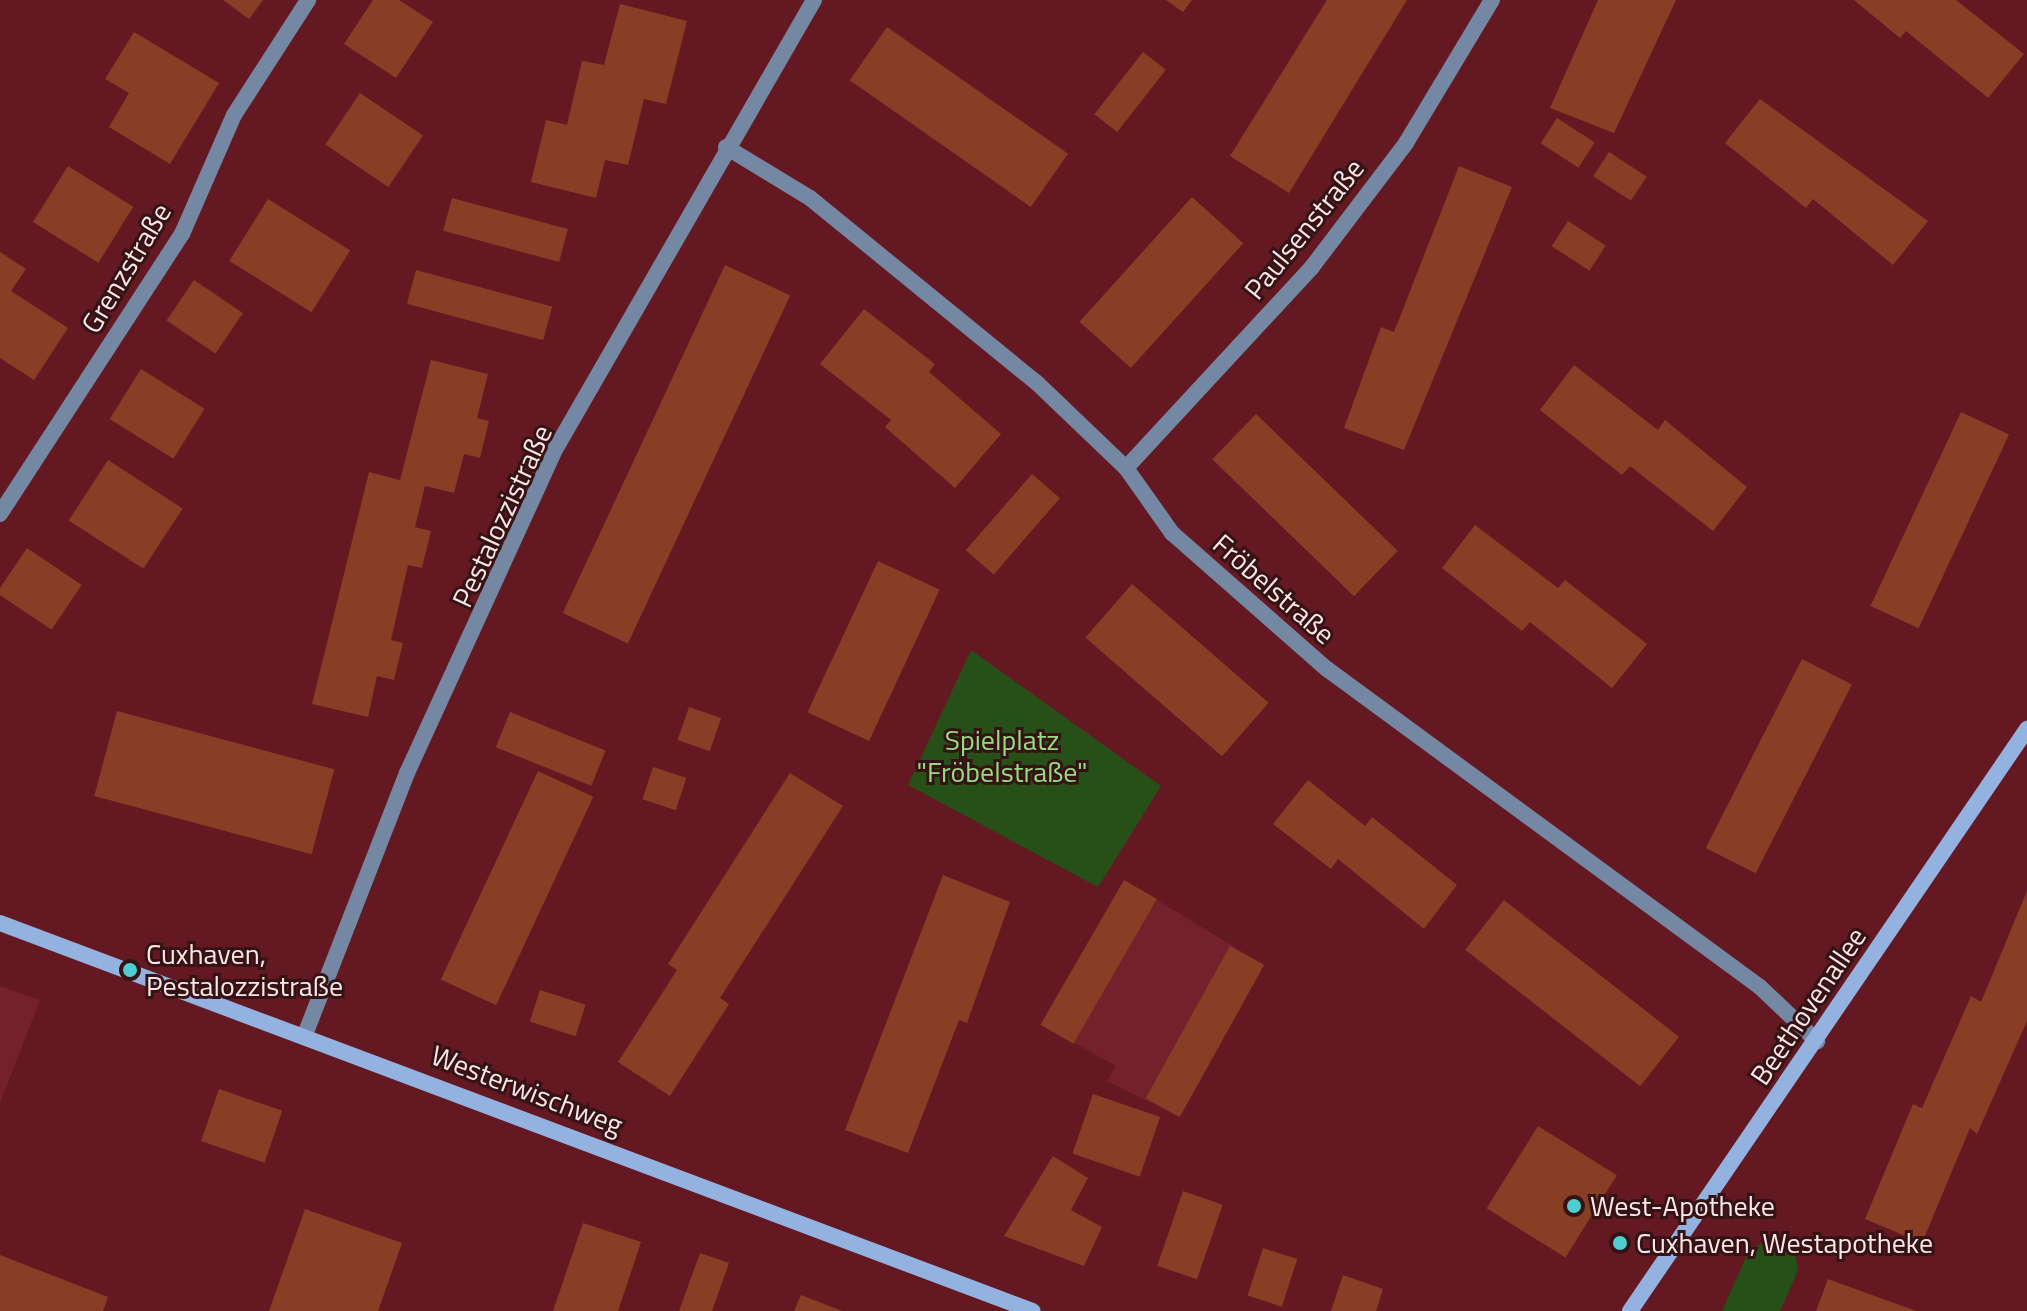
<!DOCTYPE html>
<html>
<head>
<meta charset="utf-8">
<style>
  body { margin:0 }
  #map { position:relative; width:2027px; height:1311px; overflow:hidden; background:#641922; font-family:"Titillium Web",sans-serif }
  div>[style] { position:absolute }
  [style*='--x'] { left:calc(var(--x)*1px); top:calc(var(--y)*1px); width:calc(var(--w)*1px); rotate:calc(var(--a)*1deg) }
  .built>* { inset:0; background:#74212b }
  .green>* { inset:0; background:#265017 }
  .building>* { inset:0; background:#883d25; transform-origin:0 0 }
  .street>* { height:16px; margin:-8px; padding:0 8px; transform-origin:8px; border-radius:8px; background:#7487a3 }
  .secondary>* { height:16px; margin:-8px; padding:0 8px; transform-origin:8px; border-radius:8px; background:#94b2e0 }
  .dots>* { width:22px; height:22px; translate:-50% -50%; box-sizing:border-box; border:4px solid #351315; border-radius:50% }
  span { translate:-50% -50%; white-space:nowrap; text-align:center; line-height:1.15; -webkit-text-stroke:6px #351315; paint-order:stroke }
  .street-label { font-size:28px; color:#fbe7e7 }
  .park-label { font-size:28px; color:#96db81 }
  .poi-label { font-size:28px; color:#fbe7e7 }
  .left { translate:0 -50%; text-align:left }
</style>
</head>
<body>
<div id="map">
  <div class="built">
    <div style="clip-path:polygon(1124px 880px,1264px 965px,1179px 1117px,1107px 1081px,1116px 1066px,1042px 1025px)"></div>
    <div style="clip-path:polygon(0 986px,40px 1000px,0 1103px)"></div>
  </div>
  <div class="green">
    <div style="clip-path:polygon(971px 650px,1161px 786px,1098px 887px,908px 785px)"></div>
    <div style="clip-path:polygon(1762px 1244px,1794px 1246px,1798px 1271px,1780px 1311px,1722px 1311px,1750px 1248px)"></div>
  </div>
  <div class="building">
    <div style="clip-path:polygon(223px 0,263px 0,249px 19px)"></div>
    <div style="clip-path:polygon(373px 0,399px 0,433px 22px,396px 78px,344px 44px)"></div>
    <div style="clip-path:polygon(1166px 0,1192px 0,1183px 12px)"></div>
    <div style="clip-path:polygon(1327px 0,1407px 0,1289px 193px,1230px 156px)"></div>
    <div style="clip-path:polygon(1598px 0,1676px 0,1614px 133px,1550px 108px)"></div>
    <div style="clip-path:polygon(1854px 0,1956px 0,2024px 54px,1988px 98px,1906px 31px,1900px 38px)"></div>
    <div style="clip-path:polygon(620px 4px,687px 21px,666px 104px,644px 99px,628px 165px,605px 160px,596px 198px,531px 182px,546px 120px,567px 125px,582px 61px,604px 65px)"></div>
    <div style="left:887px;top:27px;width:221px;height:65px;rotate:35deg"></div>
    <div style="clip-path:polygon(134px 32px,219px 83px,170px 164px,109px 127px,129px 93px,105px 79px)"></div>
    <div style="left:1143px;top:52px;width:29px;height:79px;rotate:38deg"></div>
    <div style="left:360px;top:93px;width:76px;height:62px;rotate:34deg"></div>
    <div style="clip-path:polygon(1760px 99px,1928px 221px,1893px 265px,1813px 199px,1806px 208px,1725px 143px)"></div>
    <div style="left:1557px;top:118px;width:45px;height:30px;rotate:33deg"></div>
    <div style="left:1609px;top:152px;width:45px;height:29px;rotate:33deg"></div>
    <div style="left:68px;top:166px;width:77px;height:66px;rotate:32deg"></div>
    <div style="clip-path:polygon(1459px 166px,1512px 187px,1404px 450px,1344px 428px,1381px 327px,1394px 332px)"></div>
    <div style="left:1192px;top:197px;width:69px;height:168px;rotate:42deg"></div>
    <div style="left:452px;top:198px;width:120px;height:34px;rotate:15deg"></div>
    <div style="left:268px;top:199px;width:97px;height:73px;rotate:32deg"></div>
    <div style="left:1568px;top:221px;width:45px;height:30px;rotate:33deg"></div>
    <div style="clip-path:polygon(0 252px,26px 269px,11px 291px,68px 328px,34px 380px,0 358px)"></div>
    <div style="left:725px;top:265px;width:72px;height:384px;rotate:25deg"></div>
    <div style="left:416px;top:270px;width:141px;height:35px;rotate:15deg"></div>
    <div style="left:194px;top:280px;width:59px;height:49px;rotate:34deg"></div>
    <div style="clip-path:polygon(864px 309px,935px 364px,929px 372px,1001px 434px,955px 488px,885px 427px,891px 420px,820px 364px)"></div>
    <div style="clip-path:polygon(431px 360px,488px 374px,477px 418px,489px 421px,480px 458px,464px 454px,454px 493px,425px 486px,415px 527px,431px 531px,422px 568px,408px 565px,391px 640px,403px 643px,394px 680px,377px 676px,368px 717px,312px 704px,369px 472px,400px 480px)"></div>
    <div style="clip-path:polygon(1574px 365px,1658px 430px,1665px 420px,1747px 487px,1713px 531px,1630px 466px,1622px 475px,1540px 410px)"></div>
    <div style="left:141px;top:369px;width:75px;height:59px;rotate:32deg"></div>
    <div style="left:1961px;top:412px;width:53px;height:214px;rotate:25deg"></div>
    <div style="left:1256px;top:414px;width:197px;height:63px;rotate:44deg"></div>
    <div style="left:108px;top:460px;width:89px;height:72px;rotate:33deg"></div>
    <div style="left:1032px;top:474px;width:37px;height:101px;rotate:41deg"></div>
    <div style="clip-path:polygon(1475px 525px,1558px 588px,1565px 580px,1647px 644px,1612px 688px,1530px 622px,1522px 631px,1442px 568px)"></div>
    <div style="left:27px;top:548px;width:66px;height:54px;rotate:34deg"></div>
    <div style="left:878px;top:561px;width:68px;height:167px;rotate:25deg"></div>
    <div style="left:1132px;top:584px;width:181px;height:71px;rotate:41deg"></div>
    <div style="left:1802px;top:659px;width:56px;height:212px;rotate:27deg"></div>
    <div style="left:689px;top:707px;width:34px;height:35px;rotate:19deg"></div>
    <div style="left:117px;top:711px;width:225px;height:88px;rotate:15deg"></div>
    <div style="left:510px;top:712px;width:103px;height:38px;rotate:22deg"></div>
    <div style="left:653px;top:767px;width:35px;height:34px;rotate:18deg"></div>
    <div style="left:538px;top:771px;width:61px;height:230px;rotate:25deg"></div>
    <div style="clip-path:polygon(790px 773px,843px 806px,720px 998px,729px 1004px,670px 1096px,618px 1062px,677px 970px,668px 964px)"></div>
    <div style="clip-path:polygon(1308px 780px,1365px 826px,1372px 817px,1457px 885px,1424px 929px,1338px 859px,1331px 869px,1273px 824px)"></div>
    <div style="clip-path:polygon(943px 875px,1010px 902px,967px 1023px,959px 1020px,908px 1153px,845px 1130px)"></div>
    <div style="left:1124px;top:880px;width:38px;height:167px;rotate:30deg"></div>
    <div style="clip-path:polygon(2027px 891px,2027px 1021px,1977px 1134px,1970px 1128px,1922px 1243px,1865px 1219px,1913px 1104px,1922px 1108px,1971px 996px,1981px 1002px)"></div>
    <div style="left:1504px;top:900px;width:222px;height:63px;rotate:38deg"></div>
    <div style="left:1230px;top:946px;width:39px;height:174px;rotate:29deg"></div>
    <div style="left:540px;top:990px;width:48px;height:33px;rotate:18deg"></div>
    <div style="left:219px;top:1089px;width:67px;height:55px;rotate:19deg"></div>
    <div style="left:1093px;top:1094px;width:71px;height:63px;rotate:19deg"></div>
    <div style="left:1538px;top:1126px;width:93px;height:97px;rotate:32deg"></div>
    <div style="clip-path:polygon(1053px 1156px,1088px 1178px,1071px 1210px,1102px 1227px,1084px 1266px,1004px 1236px)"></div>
    <div style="left:1183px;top:1191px;width:42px;height:79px;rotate:19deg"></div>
    <div style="clip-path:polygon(305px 1209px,402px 1243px,378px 1311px,269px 1311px)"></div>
    <div style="clip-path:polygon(583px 1223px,641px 1242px,618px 1311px,553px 1311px)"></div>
    <div style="left:1263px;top:1248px;width:36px;height:50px;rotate:18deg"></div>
    <div style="clip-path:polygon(700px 1253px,729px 1263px,712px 1311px,679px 1311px)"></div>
    <div style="clip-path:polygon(0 1255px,108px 1297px,103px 1311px,0 1311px)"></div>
    <div style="clip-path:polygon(1343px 1275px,1383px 1289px,1376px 1311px,1331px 1311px)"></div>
    <div style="clip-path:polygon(1828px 1279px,1916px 1311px,1816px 1311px)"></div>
    <div style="clip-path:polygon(801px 1295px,842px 1311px,794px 1311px)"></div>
  </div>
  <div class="street">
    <div style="--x:726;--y:147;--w:98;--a:31.3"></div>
    <div style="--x:810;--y:198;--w:291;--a:39.2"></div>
    <div style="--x:1036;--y:382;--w:124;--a:43.7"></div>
    <div style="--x:1126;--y:468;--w:80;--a:54.7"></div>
    <div style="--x:1172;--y:533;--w:206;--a:41.3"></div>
    <div style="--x:1327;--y:669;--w:537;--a:36.29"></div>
    <div style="--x:1760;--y:987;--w:79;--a:43.5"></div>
    <div style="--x:1126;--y:468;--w:274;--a:-47.2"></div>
    <div style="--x:1312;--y:267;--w:156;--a:-52.8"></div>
    <div style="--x:1406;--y:143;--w:167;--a:-59"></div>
    <div style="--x:0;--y:514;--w:334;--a:-57"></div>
    <div style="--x:182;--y:234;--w:130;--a:-66.4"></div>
    <div style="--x:234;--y:115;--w:137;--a:-57.2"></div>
    <div style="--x:306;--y:1032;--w:278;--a:-68.7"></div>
    <div style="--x:407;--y:773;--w:358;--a:-65.4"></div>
    <div style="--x:556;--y:448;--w:517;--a:-60.06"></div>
  </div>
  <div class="secondary">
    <div style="--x:0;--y:923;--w:1103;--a:20.59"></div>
    <div style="--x:1630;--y:1311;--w:705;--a:-55.7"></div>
  </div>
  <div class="dots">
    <div style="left:130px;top:970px;background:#51ccd1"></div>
    <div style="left:1574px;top:1206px;background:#51ccd1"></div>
    <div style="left:1620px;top:1243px;background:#51ccd1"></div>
  </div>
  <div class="street-label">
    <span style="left:1304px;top:229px;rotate:-51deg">Paulsenstraße</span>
    <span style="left:126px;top:268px;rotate:-59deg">Grenzstraße</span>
    <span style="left:502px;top:516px;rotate:-65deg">Pestalozzistraße</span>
    <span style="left:1274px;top:589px;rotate:41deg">Fröbelstraße</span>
    <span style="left:1808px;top:1006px;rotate:-56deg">Beethovenallee</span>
    <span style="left:527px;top:1090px;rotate:21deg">Westerwischweg</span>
  </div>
  <div class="park-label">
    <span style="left:1002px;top:756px">Spielplatz<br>"Fröbelstraße"</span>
  </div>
  <div class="poi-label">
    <span class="left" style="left:146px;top:970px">Cuxhaven,<br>Pestalozzistraße</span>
    <span class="left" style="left:1590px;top:1206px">West-Apotheke</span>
    <span class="left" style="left:1636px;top:1243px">Cuxhaven, Westapotheke</span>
  </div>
</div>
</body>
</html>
